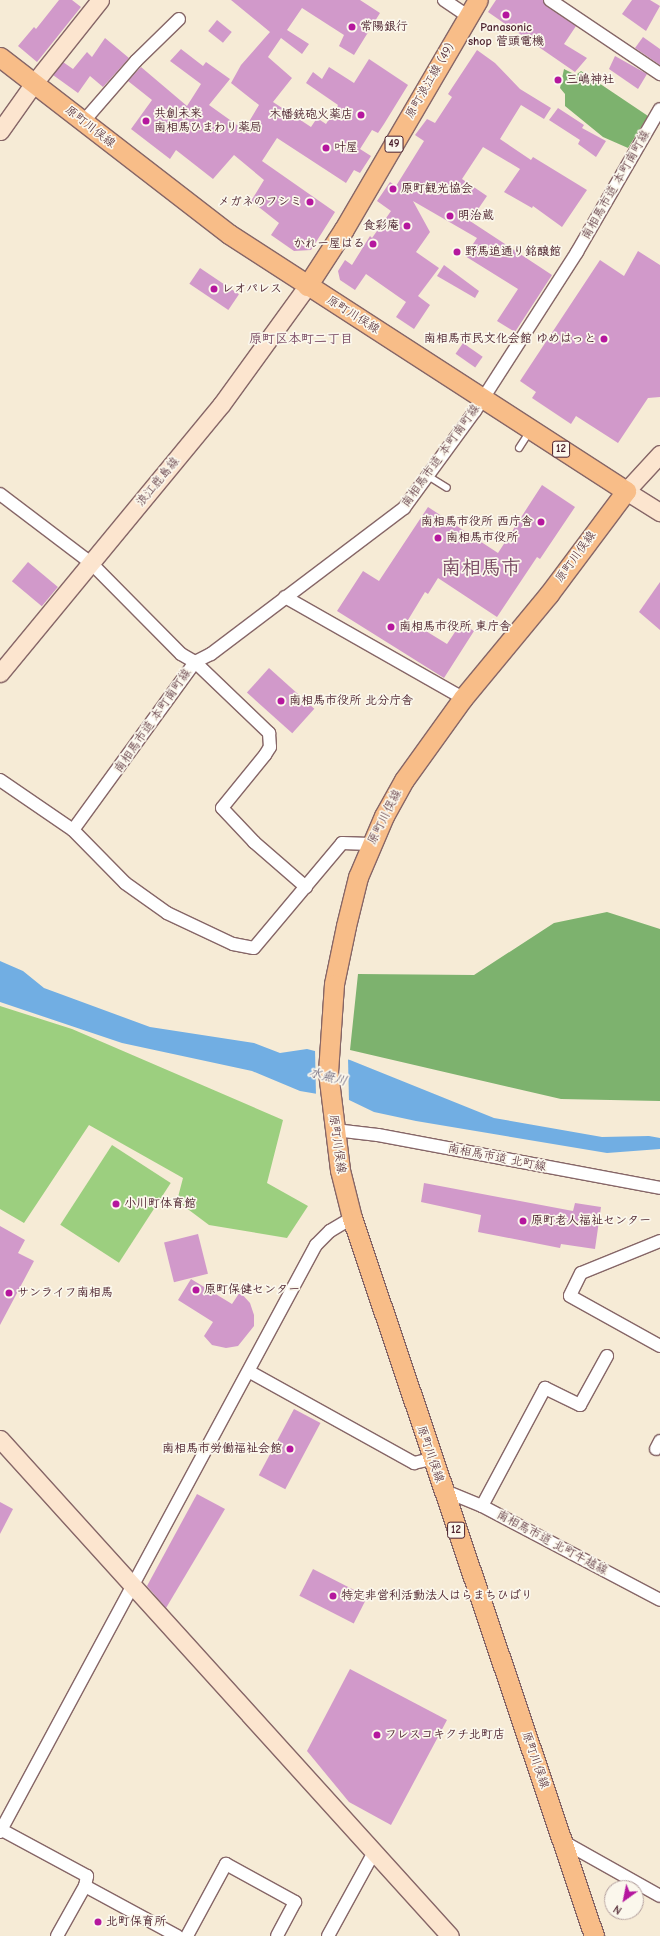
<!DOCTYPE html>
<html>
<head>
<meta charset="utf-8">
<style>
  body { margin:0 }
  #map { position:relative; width:660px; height:1936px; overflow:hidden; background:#f6ebd6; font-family:"Comic Neue","Klee One",sans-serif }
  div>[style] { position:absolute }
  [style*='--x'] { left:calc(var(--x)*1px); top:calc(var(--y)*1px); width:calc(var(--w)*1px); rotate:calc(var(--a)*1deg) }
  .green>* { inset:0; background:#9ccf7f; transform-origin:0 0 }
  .forest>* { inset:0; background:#7db26e }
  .water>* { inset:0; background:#71aee3 }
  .pier>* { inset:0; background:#f6ebd6 }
  .building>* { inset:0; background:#d199ca; transform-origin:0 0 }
  .roads { filter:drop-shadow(1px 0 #866667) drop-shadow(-1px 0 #866667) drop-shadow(0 1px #866667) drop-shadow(0 -1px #866667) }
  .lane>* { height:6px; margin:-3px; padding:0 3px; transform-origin:3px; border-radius:3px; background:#fff }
  .street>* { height:12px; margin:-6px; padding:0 6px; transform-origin:6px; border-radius:6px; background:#fff }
  .secondary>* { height:17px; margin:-8.5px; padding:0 8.5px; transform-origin:8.5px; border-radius:8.5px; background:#fce5cf }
  .primary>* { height:19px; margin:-9.5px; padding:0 9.5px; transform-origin:9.5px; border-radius:9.5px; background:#f8bd88 }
  .dots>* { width:11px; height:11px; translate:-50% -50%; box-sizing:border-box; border:2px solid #fbf7ec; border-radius:50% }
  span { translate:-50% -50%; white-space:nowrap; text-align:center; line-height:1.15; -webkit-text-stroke:3.5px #fbf7ec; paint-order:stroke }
  .shield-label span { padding:1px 3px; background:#fbf7ec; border:1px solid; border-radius:3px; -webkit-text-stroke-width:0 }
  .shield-label { font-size:11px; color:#4a1f2b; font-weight:700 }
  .poi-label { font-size:12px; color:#4a1f2b; font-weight:700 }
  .left { translate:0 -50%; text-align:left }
  .right { translate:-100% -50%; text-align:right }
  .street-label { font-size:12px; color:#4a1f2b }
  .neighbourhood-label { font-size:13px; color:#794a63; font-weight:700 }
  .water-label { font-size:13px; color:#58516b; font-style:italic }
  .town-label { font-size:20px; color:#794a63; font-weight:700 }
  .north { position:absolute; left:604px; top:1880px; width:40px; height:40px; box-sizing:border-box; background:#fbf7ec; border:1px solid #b4a19f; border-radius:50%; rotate:213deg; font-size:11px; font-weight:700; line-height:16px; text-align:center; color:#4a1f2b }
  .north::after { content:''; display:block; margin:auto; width:14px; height:18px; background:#b5179e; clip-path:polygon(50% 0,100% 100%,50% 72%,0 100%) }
</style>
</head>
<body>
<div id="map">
  <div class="green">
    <div style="clip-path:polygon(0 1006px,72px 1029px,283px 1120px,267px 1183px,308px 1206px,287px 1238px,209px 1225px,177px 1201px,183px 1178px,89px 1125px,24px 1223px,0 1209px)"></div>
    <div style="left:112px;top:1145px;width:70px;height:95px;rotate:33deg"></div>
  </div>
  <div class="forest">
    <div style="clip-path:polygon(564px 69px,576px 75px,581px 71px,648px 116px,628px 148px,603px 137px,565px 106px,565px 94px,560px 88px)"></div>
    <div style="clip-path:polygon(607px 912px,660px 929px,660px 1101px,561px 1099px,350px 1050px,358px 974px,474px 975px,554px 923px)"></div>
  </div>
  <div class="water">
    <div style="clip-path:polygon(0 961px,23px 971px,44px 988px,150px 1027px,254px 1043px,280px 1053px,307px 1049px,350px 1060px,494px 1118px,602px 1137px,649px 1136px,660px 1138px,660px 1149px,607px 1153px,416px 1121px,374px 1112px,347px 1099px,300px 1091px,252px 1071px,122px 1043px,0 1002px)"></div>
  </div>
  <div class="pier">
    <div style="clip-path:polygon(315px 1049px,348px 1058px,349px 1102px,316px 1096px)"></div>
  </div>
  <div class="building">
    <div style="clip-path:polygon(59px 0,72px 0,81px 7px,37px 62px,18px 46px,34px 27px,36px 29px)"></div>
    <div style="clip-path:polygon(231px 0,360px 0,380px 13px,354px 55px,339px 46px,344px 35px,302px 8px,287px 30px,309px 44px,302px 54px,281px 38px,268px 57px,292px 78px,273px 102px,311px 127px,317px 118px,326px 124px,338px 105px,306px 83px,313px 72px,322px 79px,329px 67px,354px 83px,369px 59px,408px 85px,384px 124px,378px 133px,372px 130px,360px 149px,371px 156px,360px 173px,354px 170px,346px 183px,277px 138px,262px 161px,335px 212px,311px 250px,294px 251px,271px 235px,279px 223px,251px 201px,264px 180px,234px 155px,213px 179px,176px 150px,170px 159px,131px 129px,152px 100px,128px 81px,141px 67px,187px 106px,201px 84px,170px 61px,181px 49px,203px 66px,206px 62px,230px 79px,209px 105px,244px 130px,259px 105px,231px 83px,241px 65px,270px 32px)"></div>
    <div style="clip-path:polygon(496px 0,543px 0,546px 6px,576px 26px,564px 44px,587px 58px,575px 72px,488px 12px)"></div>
    <div style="clip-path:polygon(632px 0,650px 0,660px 6px,646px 31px,622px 14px)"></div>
    <div style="left:217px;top:20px;width:19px;height:14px;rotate:39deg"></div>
    <div style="clip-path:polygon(643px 37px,660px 49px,660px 65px,635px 48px)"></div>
    <div style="clip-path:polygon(105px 38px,129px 58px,103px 87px,90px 76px,78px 93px,53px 75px,63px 62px,73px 69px,87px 52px,92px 57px)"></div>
    <div style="clip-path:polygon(477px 50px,495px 63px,520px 89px,551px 108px,544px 119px,521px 105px,500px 139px,531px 160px,533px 157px,587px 190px,562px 227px,533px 206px,532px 208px,504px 192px,520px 169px,483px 147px,462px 179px,487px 196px,470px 221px,552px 275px,515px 332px,497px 321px,518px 289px,465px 256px,477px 238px,413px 201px,430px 232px,416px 252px,439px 268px,418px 296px,430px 305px,414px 329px,396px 317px,406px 302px,366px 274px,355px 290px,340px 280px,338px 271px,345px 260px,352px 265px,370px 236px,372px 238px,391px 211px,377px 201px,390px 182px,396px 186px,424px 141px,415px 135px,427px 119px,435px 123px,452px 97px,448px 94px)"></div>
    <div style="clip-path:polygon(615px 56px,647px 74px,638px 89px,609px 69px)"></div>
    <div style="clip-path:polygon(558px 108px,584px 125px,582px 128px,606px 141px,596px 157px,578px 144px,580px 140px,549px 120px)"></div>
    <div style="clip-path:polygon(638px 251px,660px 265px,660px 397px,648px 398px,618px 443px,576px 416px,571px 424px,532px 398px,536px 392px,520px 381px,600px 260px,624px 276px)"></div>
    <div style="clip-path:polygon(444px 265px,479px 291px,475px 298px,437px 276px)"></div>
    <div style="left:200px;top:268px;width:47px;height:19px;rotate:34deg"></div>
    <div style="left:463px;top:343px;width:24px;height:13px;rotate:35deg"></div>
    <div style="clip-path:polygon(542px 485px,575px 507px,540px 559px,537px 557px,497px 617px,438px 578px,428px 594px,425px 592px,408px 620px,447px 644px,461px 623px,474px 631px,444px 678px,337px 611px,363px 571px,379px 581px,428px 507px,498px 553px)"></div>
    <div style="left:28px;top:562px;width:39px;height:25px;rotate:40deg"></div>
    <div style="clip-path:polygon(660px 582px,660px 630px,639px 612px)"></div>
    <div style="left:269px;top:668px;width:61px;height:33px;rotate:42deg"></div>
    <div style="clip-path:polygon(424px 1183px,573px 1211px,575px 1203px,601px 1207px,595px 1249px,561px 1244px,560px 1248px,478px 1232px,481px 1215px,421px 1202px)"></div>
    <div style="clip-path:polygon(0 1226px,25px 1240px,18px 1253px,34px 1261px,0 1325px)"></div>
    <div style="left:198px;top:1234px;width:41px;height:35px;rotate:76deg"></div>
    <div style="clip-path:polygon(191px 1279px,232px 1304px,240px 1292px,250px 1303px,254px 1315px,254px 1326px,238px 1346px,226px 1348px,212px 1345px,204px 1336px,213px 1322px,178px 1300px)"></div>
    <div style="left:294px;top:1409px;width:30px;height:75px;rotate:28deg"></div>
    <div style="clip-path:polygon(197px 1494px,225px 1509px,166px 1608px,147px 1586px)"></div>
    <div style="clip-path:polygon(0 1502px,13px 1509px,0 1534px)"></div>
    <div style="left:313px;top:1569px;width:61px;height:30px;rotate:27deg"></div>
    <div style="clip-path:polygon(350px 1669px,447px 1720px,391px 1825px,349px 1802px,307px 1751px)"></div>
  </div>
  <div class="roads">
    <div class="lane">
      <div style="--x:519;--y:448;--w:20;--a:-57"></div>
      <div style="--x:428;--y:476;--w:22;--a:32"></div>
    </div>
    <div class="street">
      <div style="--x:444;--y:0;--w:29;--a:34"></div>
      <div style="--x:550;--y:0;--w:133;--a:33.9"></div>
      <div style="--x:83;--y:122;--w:81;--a:-49"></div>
      <div style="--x:136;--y:61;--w:60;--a:-44.3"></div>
      <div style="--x:0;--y:494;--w:114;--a:37.2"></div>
      <div style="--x:91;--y:563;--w:128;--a:45.3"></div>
      <div style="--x:181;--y:654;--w:16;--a:30"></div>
      <div style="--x:195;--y:662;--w:103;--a:43.8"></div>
      <div style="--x:269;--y:733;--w:14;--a:86"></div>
      <div style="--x:270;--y:747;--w:9;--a:122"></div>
      <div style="--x:265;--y:755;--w:68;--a:129.1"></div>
      <div style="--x:222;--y:808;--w:47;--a:46.7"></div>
      <div style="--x:254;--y:842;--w:69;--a:40.9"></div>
      <div style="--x:285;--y:597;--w:205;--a:29.6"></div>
      <div style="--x:0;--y:780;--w:88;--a:34.4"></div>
      <div style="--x:73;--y:830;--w:74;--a:45.5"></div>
      <div style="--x:125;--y:883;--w:52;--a:35.5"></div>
      <div style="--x:167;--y:913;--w:73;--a:25.2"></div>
      <div style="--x:233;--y:944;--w:21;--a:11"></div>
      <div style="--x:254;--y:948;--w:137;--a:-50"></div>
      <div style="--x:342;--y:843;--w:28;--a:2"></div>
      <div style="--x:73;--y:830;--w:208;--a:-54"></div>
      <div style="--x:195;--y:662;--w:18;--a:-27"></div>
      <div style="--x:211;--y:654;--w:242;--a:-37.1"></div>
      <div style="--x:404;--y:508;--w:120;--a:-53.8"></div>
      <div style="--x:475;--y:411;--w:189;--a:-57.3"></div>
      <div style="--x:577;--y:252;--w:165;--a:-59.9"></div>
      <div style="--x:335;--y:1130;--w:43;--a:6.6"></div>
      <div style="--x:378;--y:1135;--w:287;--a:10.6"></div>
      <div style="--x:660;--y:1241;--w:85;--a:157.9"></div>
      <div style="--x:581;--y:1273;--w:25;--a:116"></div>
      <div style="--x:570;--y:1296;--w:103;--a:29.1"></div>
      <div style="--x:250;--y:1372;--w:188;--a:29"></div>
      <div style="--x:414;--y:1463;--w:18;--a:-13"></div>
      <div style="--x:656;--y:1449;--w:9;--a:-63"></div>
      <div style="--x:443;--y:1490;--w:42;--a:22.3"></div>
      <div style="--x:482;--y:1506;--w:201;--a:27.8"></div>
      <div style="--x:482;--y:1506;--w:134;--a:-61.9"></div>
      <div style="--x:545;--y:1388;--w:39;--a:26"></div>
      <div style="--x:580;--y:1405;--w:56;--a:-61.1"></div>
      <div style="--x:0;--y:1829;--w:99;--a:28.4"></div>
      <div style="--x:87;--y:1876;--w:10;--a:101"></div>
      <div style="--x:85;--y:1886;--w:105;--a:28.5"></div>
      <div style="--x:0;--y:1832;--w:667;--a:-61.71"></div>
      <div style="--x:316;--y:1245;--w:20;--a:-45"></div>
      <div style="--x:330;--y:1231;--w:26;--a:-31"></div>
      <div style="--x:562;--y:1841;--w:112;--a:29.3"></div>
      <div style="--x:57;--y:1936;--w:57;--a:-60.8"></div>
      <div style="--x:187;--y:1936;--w:82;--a:-61.6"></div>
      <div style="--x:226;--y:1864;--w:79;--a:28.8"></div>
      <div style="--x:295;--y:1902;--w:38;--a:118"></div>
      <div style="--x:328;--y:1936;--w:96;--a:-61.3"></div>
    </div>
    <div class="secondary">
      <div style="--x:0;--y:131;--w:59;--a:-54.7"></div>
      <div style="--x:34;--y:83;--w:106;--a:-51.5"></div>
      <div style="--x:660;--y:454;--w:50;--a:132.6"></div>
      <div style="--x:626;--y:491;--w:40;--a:32"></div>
      <div style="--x:0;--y:673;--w:347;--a:-50.5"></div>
      <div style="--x:221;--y:405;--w:147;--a:-54.1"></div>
      <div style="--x:0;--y:1439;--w:670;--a:47.84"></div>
    </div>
    <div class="primary">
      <div style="--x:0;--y:57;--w:289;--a:37.7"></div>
      <div style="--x:229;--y:234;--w:473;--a:32.9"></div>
      <div style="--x:626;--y:491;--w:129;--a:126.8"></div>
      <div style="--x:549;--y:594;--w:135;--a:129.6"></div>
      <div style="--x:463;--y:698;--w:101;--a:125.7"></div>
      <div style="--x:404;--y:780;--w:41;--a:119.1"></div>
      <div style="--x:384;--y:816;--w:66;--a:113.1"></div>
      <div style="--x:358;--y:877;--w:50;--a:103.8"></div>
      <div style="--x:346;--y:926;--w:59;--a:101.7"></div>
      <div style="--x:334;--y:984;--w:88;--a:93.9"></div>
      <div style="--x:328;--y:1072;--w:99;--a:83"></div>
      <div style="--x:340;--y:1170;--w:49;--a:76"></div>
      <div style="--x:352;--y:1218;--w:758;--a:71.37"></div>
      <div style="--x:307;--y:286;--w:68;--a:-57"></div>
      <div style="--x:344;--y:229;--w:265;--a:-59.7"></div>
    </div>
  </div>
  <div class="dots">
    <div style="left:506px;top:15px;background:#b5179e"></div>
    <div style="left:352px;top:27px;background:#b5179e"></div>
    <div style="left:558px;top:80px;background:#b5179e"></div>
    <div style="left:361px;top:115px;background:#b5179e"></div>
    <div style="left:146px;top:121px;background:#b5179e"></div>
    <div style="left:326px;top:148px;background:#b5179e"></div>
    <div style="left:393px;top:189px;background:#b5179e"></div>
    <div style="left:310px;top:202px;background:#b5179e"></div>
    <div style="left:450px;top:216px;background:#b5179e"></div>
    <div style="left:407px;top:226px;background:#b5179e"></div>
    <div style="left:373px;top:244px;background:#b5179e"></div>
    <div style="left:457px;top:252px;background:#b5179e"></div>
    <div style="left:214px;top:289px;background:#b5179e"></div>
    <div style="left:604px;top:339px;background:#b5179e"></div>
    <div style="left:541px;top:522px;background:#b5179e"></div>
    <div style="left:438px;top:538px;background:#b5179e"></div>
    <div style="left:391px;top:627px;background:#b5179e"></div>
    <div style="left:281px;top:701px;background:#b5179e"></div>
    <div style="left:116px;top:1204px;background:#b5179e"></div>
    <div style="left:523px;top:1221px;background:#b5179e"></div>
    <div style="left:196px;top:1290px;background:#b5179e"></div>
    <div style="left:9px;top:1293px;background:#b5179e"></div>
    <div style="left:290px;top:1449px;background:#b5179e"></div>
    <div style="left:333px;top:1596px;background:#b5179e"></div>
    <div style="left:377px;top:1735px;background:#b5179e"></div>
    <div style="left:98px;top:1922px;background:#b5179e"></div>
  </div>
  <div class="shield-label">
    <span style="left:394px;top:144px">49</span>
    <span style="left:561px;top:449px">12</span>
    <span style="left:456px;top:1530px">12</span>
  </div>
  <div class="poi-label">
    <span class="left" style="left:360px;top:27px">常陽銀行</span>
    <span style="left:506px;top:35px">Panasonic<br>shop 菅頭電機</span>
    <span class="left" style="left:566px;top:80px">三嶋神社</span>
    <span class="left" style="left:154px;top:121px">共創未来<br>南相馬ひまわり薬局</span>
    <span class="right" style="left:353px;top:115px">木幡銃砲火薬店</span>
    <span class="left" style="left:334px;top:148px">叶屋</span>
    <span class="left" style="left:401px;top:189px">原町観光協会</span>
    <span class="right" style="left:302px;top:202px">メガネのフシミ</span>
    <span class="left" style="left:458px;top:216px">明治蔵</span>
    <span class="right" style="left:399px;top:226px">食彩庵</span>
    <span class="right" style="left:365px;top:244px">かれー屋はる</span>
    <span class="left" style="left:465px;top:252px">野馬追通り銘醸館</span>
    <span class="left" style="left:222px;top:289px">レオパレス</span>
    <span class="right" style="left:596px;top:339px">南相馬市民文化会館 ゆめはっと</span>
    <span class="right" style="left:533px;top:522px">南相馬市役所 西庁舎</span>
    <span class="left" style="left:446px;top:538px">南相馬市役所</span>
    <span class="left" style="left:399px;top:627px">南相馬市役所 東庁舎</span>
    <span class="left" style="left:289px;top:701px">南相馬市役所 北分庁舎</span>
    <span class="left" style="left:124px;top:1204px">小川町体育館</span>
    <span class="left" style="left:531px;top:1221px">原町老人福祉センター</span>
    <span class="left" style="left:204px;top:1290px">原町保健センター</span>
    <span class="left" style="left:17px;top:1293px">サンライフ南相馬</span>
    <span class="right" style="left:282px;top:1449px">南相馬市労働福祉会館</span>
    <span class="left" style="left:341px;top:1596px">特定非営利活動法人はらまちひばり</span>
    <span class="left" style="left:385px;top:1735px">フレスコキクチ北町店</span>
    <span class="left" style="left:106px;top:1922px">北町保育所</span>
  </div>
  <div class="street-label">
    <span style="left:430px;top:81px;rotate:-60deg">原町浪江線 (49)</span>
    <span style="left:90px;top:127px;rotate:38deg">原町川俣線</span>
    <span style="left:616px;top:185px;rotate:-60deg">南相馬市道 本町南町線</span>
    <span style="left:353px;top:315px;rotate:32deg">原町川俣線</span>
    <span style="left:441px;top:456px;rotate:-54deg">南相馬市道 本町南町線</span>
    <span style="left:158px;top:482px;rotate:-50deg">浪江鹿島線</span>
    <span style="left:576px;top:557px;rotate:-54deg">原町川俣線</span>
    <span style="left:153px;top:721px;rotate:-55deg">南相馬市道 本町南町線</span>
    <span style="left:385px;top:817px;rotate:-63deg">原町川俣線</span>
    <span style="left:337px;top:1144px;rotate:82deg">原町川俣線</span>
    <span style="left:497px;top:1158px;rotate:11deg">南相馬市道 北町線</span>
    <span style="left:430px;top:1454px;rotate:71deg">原町川俣線</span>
    <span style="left:552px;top:1543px;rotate:28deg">南相馬市道 北町牛越線</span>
    <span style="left:535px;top:1760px;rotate:71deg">原町川俣線</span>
  </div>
  <div class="neighbourhood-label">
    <span style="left:301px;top:339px">原町区本町二丁目</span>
  </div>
  <div class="water-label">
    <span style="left:328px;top:1077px;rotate:15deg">水無川</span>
  </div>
  <div class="town-label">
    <span style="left:481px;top:567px">南相馬市</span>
  </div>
  <div class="north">N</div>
</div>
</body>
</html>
